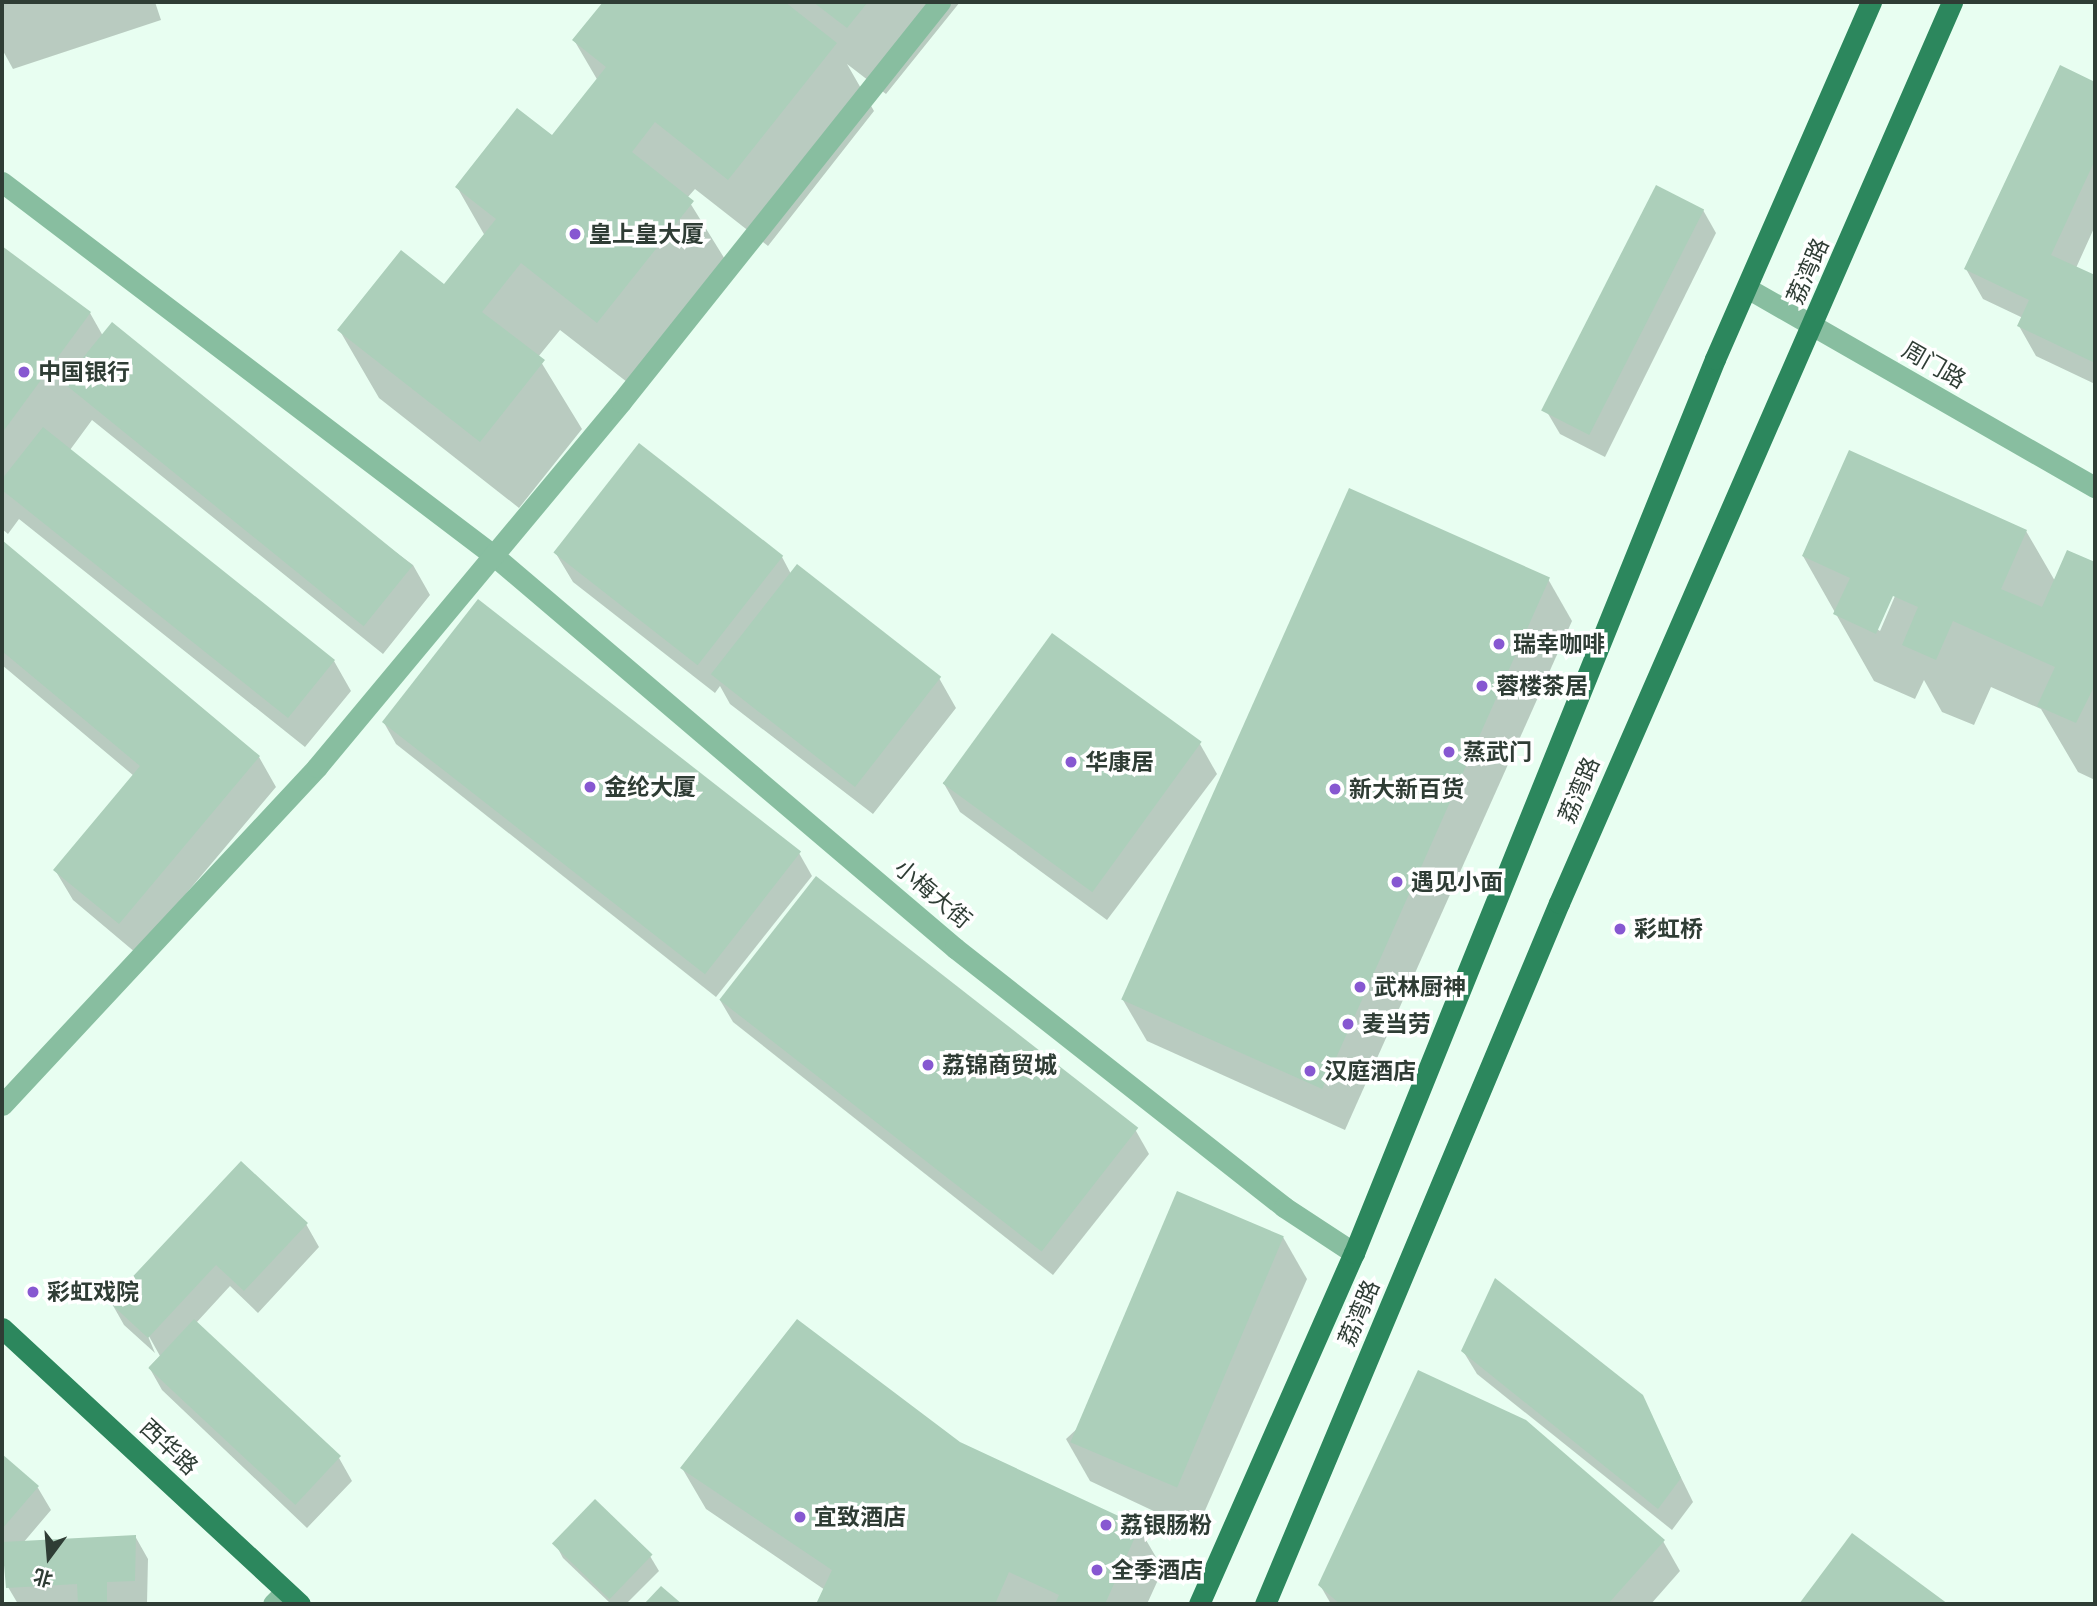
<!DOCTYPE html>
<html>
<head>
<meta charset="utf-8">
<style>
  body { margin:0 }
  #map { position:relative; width:2097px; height:1606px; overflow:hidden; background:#e8fef1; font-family:"Fira Sans Condensed","Noto Sans SC",sans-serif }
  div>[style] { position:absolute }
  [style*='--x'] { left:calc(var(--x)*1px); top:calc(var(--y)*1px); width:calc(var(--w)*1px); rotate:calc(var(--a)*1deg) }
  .shadow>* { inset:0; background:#0003 }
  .building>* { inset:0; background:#accfba; transform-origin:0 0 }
  .minor>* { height:21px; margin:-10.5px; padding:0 10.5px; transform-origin:10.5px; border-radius:10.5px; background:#88bea0 }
  .major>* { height:21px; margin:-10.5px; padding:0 10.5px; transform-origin:10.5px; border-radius:10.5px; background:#2c875d }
  .dots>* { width:19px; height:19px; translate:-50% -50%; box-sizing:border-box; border:4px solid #fff; border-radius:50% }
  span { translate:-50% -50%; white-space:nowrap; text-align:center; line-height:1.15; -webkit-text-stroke:7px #fff; paint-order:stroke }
  .poi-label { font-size:23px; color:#2f3d35; font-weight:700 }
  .left { translate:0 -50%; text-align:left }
  .street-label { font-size:23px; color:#2f3d35 }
  .frame { position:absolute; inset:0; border:4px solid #2f3d35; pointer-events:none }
  .north { position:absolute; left:14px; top:1522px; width:70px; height:70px; -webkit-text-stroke:5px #fff; paint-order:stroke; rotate:196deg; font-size:19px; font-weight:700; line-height:28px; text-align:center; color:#2f3d35 }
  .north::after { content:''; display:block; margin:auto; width:24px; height:32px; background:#2f3d35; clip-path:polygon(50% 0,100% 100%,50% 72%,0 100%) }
</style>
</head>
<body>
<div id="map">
  <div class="shadow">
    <div style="clip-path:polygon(2px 2px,155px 2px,161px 20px,13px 69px,2px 49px)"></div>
    <div style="clip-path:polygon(605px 2px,960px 2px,886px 94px,847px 64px,874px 111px,768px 246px,695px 189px,687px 198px,731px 269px,636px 389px,560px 330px,538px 357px,582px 429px,519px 508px,379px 398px,340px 331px,444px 286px,485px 236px,457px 187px,552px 138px,598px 81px,574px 40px)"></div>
    <div style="clip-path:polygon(2060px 68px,2095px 84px,2095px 226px,2076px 268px,2095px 277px,2095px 384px,2036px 356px,2019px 326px,2023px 318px,1983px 299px,1966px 269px)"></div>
    <div style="clip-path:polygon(1703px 210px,1716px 233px,1605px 457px,1560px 434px,1547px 412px)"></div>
    <div style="clip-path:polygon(2px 248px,90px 313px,103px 336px,413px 565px,430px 595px,383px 654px,92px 420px,70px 450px,334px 661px,351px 691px,305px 747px,19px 519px,8px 534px,2px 529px)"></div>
    <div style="clip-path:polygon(evenodd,2026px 531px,2055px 581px,2068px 552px,2095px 564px,2095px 780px,2078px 772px,2041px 709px,1991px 687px,1974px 725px,1942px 712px,1924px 680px,1915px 699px,1874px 681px,1803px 556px,2026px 531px,1895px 588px,1898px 589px,1880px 631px,1877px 629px,1895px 588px)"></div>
    <div style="clip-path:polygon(2px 542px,259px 757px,276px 787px,136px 953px,73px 900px,55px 870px,134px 776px,2px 665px)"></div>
    <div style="clip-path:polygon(555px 552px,782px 557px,791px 574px,939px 678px,956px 708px,873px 814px,730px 704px,720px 686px,715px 693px,573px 582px)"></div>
    <div style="clip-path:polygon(1548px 579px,1572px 621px,1345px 1130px,1147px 1041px,1123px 1000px)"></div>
    <div style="clip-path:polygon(383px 721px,799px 853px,812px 876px,716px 997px,396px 744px)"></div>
    <div style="clip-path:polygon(1200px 744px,1217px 774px,1107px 920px,960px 812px,943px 782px)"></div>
    <div style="clip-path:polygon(720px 1000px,1136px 1131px,1149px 1154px,1053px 1275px,733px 1022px)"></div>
    <div style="clip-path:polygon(306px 1224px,319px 1247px,258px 1313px,230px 1286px,196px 1323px,339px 1458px,352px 1481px,307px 1528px,162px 1390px,149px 1367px,160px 1356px,145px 1329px,155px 1353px,124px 1325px,111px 1302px)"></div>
    <div style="clip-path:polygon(1283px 1237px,1307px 1279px,1196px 1531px,1090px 1481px,1066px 1439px)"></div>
    <div style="clip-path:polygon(1463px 1351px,1641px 1396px,1693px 1502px,1672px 1530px,1477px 1374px)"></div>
    <div style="clip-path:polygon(960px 1443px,1139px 1528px,1163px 1569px,1147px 1604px,818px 1604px,825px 1590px,706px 1509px,682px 1468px)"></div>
    <div style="clip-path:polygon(2px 1456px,38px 1488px,51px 1510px,23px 1543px,135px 1536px,148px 1559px,147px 1604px,18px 1604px,8px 1587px,6px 1562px,2px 1566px)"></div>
    <div style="clip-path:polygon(1852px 1536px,1945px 1604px,1801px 1604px)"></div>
    <div style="clip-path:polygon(1663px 1541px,1680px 1571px,1651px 1604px,1331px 1604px,1320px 1585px)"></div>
    <div style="clip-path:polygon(555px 1543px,650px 1556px,659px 1571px,626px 1604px,611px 1604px,563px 1558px)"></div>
  </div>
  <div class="building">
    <div style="clip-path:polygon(603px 2px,785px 2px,837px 43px,728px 180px,655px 122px,632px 152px,694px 201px,597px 323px,521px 263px,482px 312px,545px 360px,480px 442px,337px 330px,401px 250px,444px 284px,496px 219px,455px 187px,517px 108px,552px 135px,606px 67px,572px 40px)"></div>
    <div style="clip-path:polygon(813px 2px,868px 2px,847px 28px)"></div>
    <div style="clip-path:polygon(2060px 65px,2095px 82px,2095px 160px,2051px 255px,2095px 275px,2095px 363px,2017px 326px,2029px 300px,1964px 269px)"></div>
    <div style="left:1656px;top:185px;width:54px;height:253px;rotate:27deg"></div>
    <div style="clip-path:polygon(2px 246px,91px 312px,2px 433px)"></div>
    <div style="left:112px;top:322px;width:387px;height:78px;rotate:39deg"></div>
    <div style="clip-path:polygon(43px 427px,335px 660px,288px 718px,2px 490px,2px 479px)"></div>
    <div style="left:639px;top:443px;width:183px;height:139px;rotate:38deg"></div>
    <div style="clip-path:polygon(1849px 450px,2027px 530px,2001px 589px,2042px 607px,2067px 550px,2095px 562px,2095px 685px,2076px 723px,2037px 706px,2055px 667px,1953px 621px,1936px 660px,1902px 645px,1918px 607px,1893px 596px,1876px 634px,1833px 614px,1850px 578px,1802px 556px)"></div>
    <div style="left:1349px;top:488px;width:220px;height:560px;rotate:24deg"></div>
    <div style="clip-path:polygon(2px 540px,260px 756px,119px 924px,53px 870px,140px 766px,2px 651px)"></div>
    <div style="left:797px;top:564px;width:183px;height:140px;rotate:38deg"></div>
    <div style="left:478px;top:599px;width:410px;height:156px;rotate:38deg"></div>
    <div style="left:1052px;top:633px;width:185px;height:186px;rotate:36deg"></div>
    <div style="left:816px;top:876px;width:409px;height:157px;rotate:38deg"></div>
    <div style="clip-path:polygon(241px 1161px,308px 1223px,244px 1291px,216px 1265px,148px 1338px,109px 1302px)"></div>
    <div style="left:1177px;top:1191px;width:116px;height:273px;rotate:23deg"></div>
    <div style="clip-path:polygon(1495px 1278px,1643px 1395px,1681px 1478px,1658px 1509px,1461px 1351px)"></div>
    <div style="left:194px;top:1319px;width:201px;height:67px;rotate:43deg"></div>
    <div style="clip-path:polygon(797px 1319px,960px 1442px,1140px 1526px,1105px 1604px,1055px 1604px,1059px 1595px,1009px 1572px,995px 1604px,816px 1604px,832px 1570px,680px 1468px)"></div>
    <div style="clip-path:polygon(1418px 1370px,1526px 1420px,1665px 1540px,1608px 1604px,1340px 1604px,1318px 1585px)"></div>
    <div style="clip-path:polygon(2px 1454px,39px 1486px,2px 1529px)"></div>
    <div style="left:595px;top:1499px;width:80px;height:62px;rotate:44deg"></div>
    <div style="clip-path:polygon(1852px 1533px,1948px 1604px,1799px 1604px)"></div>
    <div style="clip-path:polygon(136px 1535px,135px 1581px,107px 1582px,107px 1604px,78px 1604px,77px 1584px,6px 1588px,2px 1542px)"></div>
    <div style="clip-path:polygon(661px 1586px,682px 1604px,644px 1604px)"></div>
  </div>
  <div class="minor">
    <div style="--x:2;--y:182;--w:617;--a:37.22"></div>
    <div style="--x:493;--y:555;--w:607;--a:40.39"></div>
    <div style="--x:955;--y:948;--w:419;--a:38.2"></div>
    <div style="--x:1284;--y:1207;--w:84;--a:33.3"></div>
    <div style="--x:1747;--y:288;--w:401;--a:29.8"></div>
    <div style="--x:2;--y:1105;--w:462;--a:-47"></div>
    <div style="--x:317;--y:767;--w:475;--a:-50.2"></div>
    <div style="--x:621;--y:402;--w:512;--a:-51.43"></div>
    <div style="--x:273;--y:1604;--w:18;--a:-45"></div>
  </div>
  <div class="major">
    <div style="--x:2;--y:1328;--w:406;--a:42.8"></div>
    <div style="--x:1199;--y:1604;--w:384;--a:-66.2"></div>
    <div style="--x:1354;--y:1253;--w:964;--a:-68.01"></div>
    <div style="--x:1715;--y:359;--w:390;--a:-66.4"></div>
    <div style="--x:1265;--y:1604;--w:760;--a:-67.25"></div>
    <div style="--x:1559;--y:903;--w:983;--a:-66.43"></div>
  </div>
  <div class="dots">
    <div style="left:575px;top:234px;background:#8758d1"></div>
    <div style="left:24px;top:372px;background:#8758d1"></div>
    <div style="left:1499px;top:644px;background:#8758d1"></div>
    <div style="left:1482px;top:686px;background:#8758d1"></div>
    <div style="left:1449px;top:752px;background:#8758d1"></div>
    <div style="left:1071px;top:762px;background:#8758d1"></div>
    <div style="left:590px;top:787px;background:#8758d1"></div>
    <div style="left:1335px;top:789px;background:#8758d1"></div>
    <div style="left:1397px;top:882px;background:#8758d1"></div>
    <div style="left:1620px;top:929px;background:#8758d1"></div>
    <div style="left:1360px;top:987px;background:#8758d1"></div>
    <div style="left:1348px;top:1024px;background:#8758d1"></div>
    <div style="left:928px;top:1065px;background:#8758d1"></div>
    <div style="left:1310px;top:1071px;background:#8758d1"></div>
    <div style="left:33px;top:1292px;background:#8758d1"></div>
    <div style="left:800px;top:1517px;background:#8758d1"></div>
    <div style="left:1106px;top:1525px;background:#8758d1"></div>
    <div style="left:1097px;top:1570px;background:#8758d1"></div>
  </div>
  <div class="poi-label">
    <span class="left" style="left:589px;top:234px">皇上皇大厦</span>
    <span class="left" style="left:38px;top:372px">中国银行</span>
    <span class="left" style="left:1513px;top:644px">瑞幸咖啡</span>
    <span class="left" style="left:1496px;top:686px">蓉楼茶居</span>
    <span class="left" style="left:1463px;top:752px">蒸武门</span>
    <span class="left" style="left:1085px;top:762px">华康居</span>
    <span class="left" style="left:604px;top:787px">金纶大厦</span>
    <span class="left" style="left:1349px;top:789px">新大新百货</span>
    <span class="left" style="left:1411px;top:882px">遇见小面</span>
    <span class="left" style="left:1634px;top:929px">彩虹桥</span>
    <span class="left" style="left:1374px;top:987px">武林厨神</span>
    <span class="left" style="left:1362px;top:1024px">麦当劳</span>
    <span class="left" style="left:942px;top:1065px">荔锦商贸城</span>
    <span class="left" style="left:1324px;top:1071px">汉庭酒店</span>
    <span class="left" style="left:47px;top:1292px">彩虹戏院</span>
    <span class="left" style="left:814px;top:1517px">宜致酒店</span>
    <span class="left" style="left:1120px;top:1525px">荔银肠粉</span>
    <span class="left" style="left:1111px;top:1570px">全季酒店</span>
  </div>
  <div class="street-label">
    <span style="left:1808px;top:271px;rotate:-66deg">荔湾路</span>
    <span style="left:1934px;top:365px;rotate:30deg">周门路</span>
    <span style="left:1579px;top:790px;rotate:-67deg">荔湾路</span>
    <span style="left:933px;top:894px;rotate:40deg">小梅大街</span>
    <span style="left:1359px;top:1313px;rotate:-67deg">荔湾路</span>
    <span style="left:169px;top:1447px;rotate:43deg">西华路</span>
  </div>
  <div class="frame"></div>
  <div class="north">北</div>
</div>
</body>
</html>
